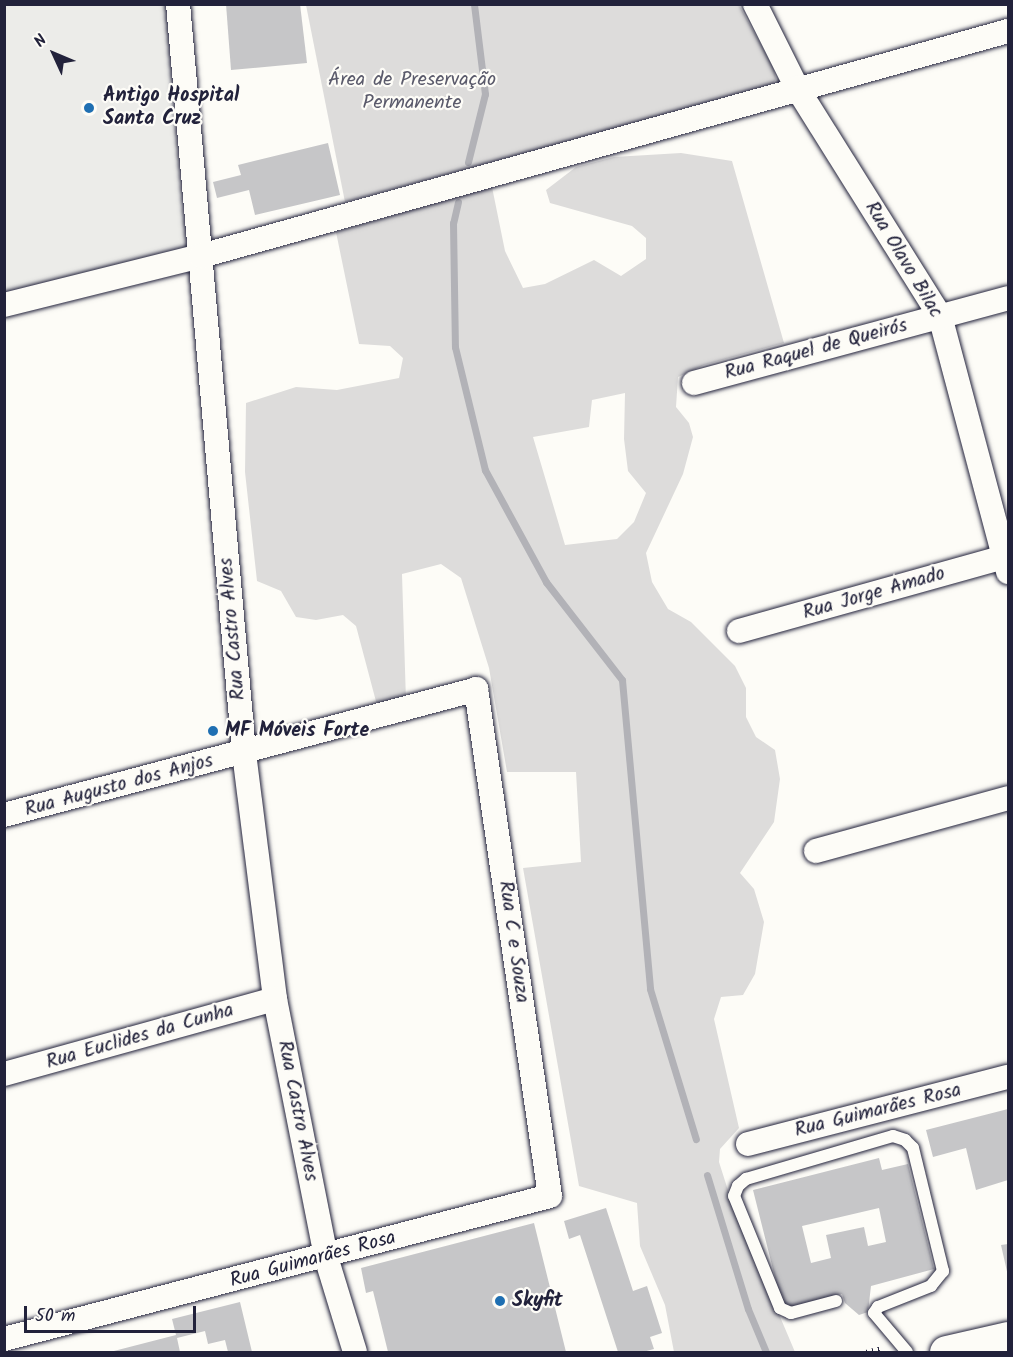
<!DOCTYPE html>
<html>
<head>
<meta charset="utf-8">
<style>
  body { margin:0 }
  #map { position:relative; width:1013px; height:1357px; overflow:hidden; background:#fdfcf7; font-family:Kalam,sans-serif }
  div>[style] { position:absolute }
  .built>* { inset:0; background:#ecece9 }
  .green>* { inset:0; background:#dddcdb }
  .stream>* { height:7px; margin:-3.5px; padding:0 3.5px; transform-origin:3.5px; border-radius:3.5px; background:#b2b2b7 }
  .building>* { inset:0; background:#c6c6c8 }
  .path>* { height:4px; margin-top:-2px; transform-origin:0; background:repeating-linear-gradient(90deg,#22223b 0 1.5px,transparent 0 6px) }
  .roads { filter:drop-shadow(0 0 2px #22223b) drop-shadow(0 0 2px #22223b) }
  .service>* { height:12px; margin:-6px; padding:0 6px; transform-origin:6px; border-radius:6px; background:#fdfcf7 }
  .minor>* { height:24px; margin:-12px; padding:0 12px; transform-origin:12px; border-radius:12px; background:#fdfcf7 }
  .primary>* { height:33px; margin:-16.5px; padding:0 16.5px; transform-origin:16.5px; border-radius:16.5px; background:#fdfcf7 }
  .dots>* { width:16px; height:16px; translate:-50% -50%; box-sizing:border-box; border:3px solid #fdfcf7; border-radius:50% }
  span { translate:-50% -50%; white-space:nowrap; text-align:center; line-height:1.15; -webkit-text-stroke:4.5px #fdfcf7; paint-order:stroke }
  .park-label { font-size:20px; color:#5a5a6b }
  .poi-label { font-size:20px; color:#22223b; font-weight:700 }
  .left { translate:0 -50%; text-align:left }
  .street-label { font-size:20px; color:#22223b }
  .frame { position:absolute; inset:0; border:6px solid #22223b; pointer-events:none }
  .north { position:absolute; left:24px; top:24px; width:60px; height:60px; -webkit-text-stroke:4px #fdfcf7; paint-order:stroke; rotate:314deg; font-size:16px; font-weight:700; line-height:24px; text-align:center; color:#22223b }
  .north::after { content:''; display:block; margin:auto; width:21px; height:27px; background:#22223b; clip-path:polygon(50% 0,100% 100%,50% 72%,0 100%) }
  .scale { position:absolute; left:24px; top:1306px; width:172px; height:27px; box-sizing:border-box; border:3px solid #22223b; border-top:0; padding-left:8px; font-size:18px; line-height:21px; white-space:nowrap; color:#22223b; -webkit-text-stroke:4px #fdfcf7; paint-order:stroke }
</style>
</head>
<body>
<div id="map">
  <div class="built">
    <div style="clip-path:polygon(5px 5px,166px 5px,182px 212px,191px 240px,187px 247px,5px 296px)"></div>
  </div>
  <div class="green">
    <div style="clip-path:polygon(306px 5px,739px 5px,773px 67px,776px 79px,770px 87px,345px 202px)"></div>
    <div style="clip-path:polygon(evenodd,681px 153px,732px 161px,784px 343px,704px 365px,678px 377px,676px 407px,689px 423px,693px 437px,683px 474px,646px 553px,652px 582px,668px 609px,691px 622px,735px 666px,746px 688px,746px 717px,756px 737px,775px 750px,780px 779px,774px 822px,740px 873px,754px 889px,764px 922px,755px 974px,743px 995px,721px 997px,714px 1019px,739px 1128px,720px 1149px,719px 1162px,733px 1206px,795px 1352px,674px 1352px,665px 1305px,640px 1246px,637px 1203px,579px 1186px,523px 868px,581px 862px,576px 772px,507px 772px,489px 668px,461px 578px,441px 564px,402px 574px,406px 701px,378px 709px,356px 626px,343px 615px,316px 620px,296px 617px,281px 591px,257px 581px,245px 472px,246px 403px,296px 387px,337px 390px,399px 378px,403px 358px,390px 346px,359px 344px,336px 232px,492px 187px,505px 251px,523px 288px,545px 284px,594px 260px,621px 276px,646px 259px,646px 238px,632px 226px,550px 203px,546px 190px,576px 167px,614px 157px,681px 153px,625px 393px,624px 439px,628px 471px,646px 493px,634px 522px,617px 539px,565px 545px,533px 437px,589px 427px,592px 400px,625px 393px)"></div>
  </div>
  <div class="stream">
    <div style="left:468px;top:162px;width:70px;rotate:-76deg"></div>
    <div style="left:485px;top:94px;width:91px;rotate:-97deg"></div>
    <div style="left:458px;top:202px;width:22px;rotate:103deg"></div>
    <div style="left:453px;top:223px;width:124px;rotate:89.1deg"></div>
    <div style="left:455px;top:347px;width:127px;rotate:76.3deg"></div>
    <div style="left:485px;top:470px;width:128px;rotate:61.4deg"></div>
    <div style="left:546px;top:582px;width:124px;rotate:52.2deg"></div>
    <div style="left:622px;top:680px;width:310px;rotate:84.8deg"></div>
    <div style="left:650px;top:989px;width:157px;rotate:73deg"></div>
    <div style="left:707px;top:1175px;width:140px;rotate:73deg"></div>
    <div style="left:748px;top:1309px;width:47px;rotate:67.3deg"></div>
  </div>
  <div class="building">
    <div style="clip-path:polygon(226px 4px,300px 4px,307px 63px,231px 70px)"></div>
    <div style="clip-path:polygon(328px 143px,340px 195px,255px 215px,249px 190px,217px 198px,213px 182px,241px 175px,238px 165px)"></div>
    <div style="clip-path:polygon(1008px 1109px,1008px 1180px,976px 1190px,966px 1148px,933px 1157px,926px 1130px)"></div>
    <div style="clip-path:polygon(evenodd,879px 1158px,882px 1170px,908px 1164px,934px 1269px,871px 1286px,868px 1312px,859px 1315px,845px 1303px,842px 1294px,783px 1309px,753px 1190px,879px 1158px,879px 1208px,886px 1242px,868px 1246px,864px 1227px,826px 1235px,831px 1258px,811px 1263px,802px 1226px,879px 1208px)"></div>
    <div style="clip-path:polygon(606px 1208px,633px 1291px,647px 1286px,662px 1333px,650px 1337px,654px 1349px,643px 1352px,618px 1352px,580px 1235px,569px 1239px,564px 1221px)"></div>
    <div style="clip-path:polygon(534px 1223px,566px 1352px,388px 1352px,373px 1291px,366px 1293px,361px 1268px)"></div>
    <div style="clip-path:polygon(1008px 1244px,1008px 1276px,1001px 1245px)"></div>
    <div style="clip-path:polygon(240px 1302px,252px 1352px,228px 1352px,225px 1340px,208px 1344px,205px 1331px,177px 1338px,180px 1352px,110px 1352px,176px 1335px,172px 1319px)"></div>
  </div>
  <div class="path">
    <div style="left:866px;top:1352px;width:17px;rotate:-13deg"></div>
  </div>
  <div class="roads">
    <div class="service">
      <div style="left:836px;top:1301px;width:47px;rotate:165.1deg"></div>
      <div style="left:791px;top:1313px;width:12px;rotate:-156deg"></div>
      <div style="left:780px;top:1308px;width:121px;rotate:-112.3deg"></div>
      <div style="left:734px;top:1196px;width:11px;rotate:-68deg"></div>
      <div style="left:738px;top:1186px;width:11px;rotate:-41deg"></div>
      <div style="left:746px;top:1179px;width:153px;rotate:-16.3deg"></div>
      <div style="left:893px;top:1136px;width:13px;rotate:18deg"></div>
      <div style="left:905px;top:1140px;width:11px;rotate:45deg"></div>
      <div style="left:913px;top:1148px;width:127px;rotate:76.3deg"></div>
      <div style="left:943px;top:1271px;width:19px;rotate:129deg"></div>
      <div style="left:931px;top:1286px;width:57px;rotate:158.4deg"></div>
      <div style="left:878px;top:1307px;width:7px;rotate:124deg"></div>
      <div style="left:874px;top:1313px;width:51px;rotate:49.8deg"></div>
    </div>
    <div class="minor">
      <div style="left:178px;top:4px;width:752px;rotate:84.96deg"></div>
      <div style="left:244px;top:753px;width:248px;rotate:82.8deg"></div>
      <div style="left:275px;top:999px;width:263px;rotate:78.8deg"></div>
      <div style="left:326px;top:1257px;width:99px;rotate:73deg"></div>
      <div style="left:755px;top:4px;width:94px;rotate:63.4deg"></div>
      <div style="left:797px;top:88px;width:269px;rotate:57.9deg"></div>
      <div style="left:940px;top:316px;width:265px;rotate:75.1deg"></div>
      <div style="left:4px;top:305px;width:203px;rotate:-14deg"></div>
      <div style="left:201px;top:256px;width:838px;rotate:-15.58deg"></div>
      <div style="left:694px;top:383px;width:325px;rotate:-15.1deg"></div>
      <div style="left:739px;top:631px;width:279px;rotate:-15.6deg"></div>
      <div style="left:4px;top:815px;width:489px;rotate:-14.9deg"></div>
      <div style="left:476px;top:689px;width:512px;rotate:81.7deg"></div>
      <div style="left:550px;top:1196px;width:564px;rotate:165.32deg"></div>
      <div style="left:816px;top:851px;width:199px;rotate:-15.4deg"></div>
      <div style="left:4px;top:1074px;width:281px;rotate:-15.5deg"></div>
      <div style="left:748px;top:1144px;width:268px;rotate:-14.5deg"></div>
    </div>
    <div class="primary">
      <div style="left:946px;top:1352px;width:64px;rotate:-12.7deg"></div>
    </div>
  </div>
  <div class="dots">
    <div style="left:89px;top:108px;background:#1f6fb2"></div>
    <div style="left:213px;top:731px;background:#1f6fb2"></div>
    <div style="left:500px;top:1301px;background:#1f6fb2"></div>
  </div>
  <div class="park-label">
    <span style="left:412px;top:92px">Área de Preservação<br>Permanente</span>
  </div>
  <div class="poi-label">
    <span class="left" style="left:103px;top:108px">Antigo Hospital<br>Santa Cruz</span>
    <span class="left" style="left:225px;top:731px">MF Móveis Forte</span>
    <span class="left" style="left:512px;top:1301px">Skyfit</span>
  </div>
  <div class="street-label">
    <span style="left:903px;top:260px;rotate:59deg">Rua Olavo Bilac</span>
    <span style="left:816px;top:350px;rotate:-15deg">Rua Raquel de Queirós</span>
    <span style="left:874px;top:594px;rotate:-16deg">Rua Jorge Amado</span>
    <span style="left:233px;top:629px;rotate:-95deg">Rua Castro Alves</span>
    <span style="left:119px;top:786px;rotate:-15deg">Rua Augusto dos Anjos</span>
    <span style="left:513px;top:942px;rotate:82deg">Rua C e Souza</span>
    <span style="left:140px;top:1037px;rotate:-16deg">Rua Euclides da Cunha</span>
    <span style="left:297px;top:1111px;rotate:79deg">Rua Castro Alves</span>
    <span style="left:878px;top:1111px;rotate:-14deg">Rua Guimarães Rosa</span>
    <span style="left:313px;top:1260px;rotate:-15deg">Rua Guimarães Rosa</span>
  </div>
  <div class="frame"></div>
  <div class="north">N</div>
  <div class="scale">50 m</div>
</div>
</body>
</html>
